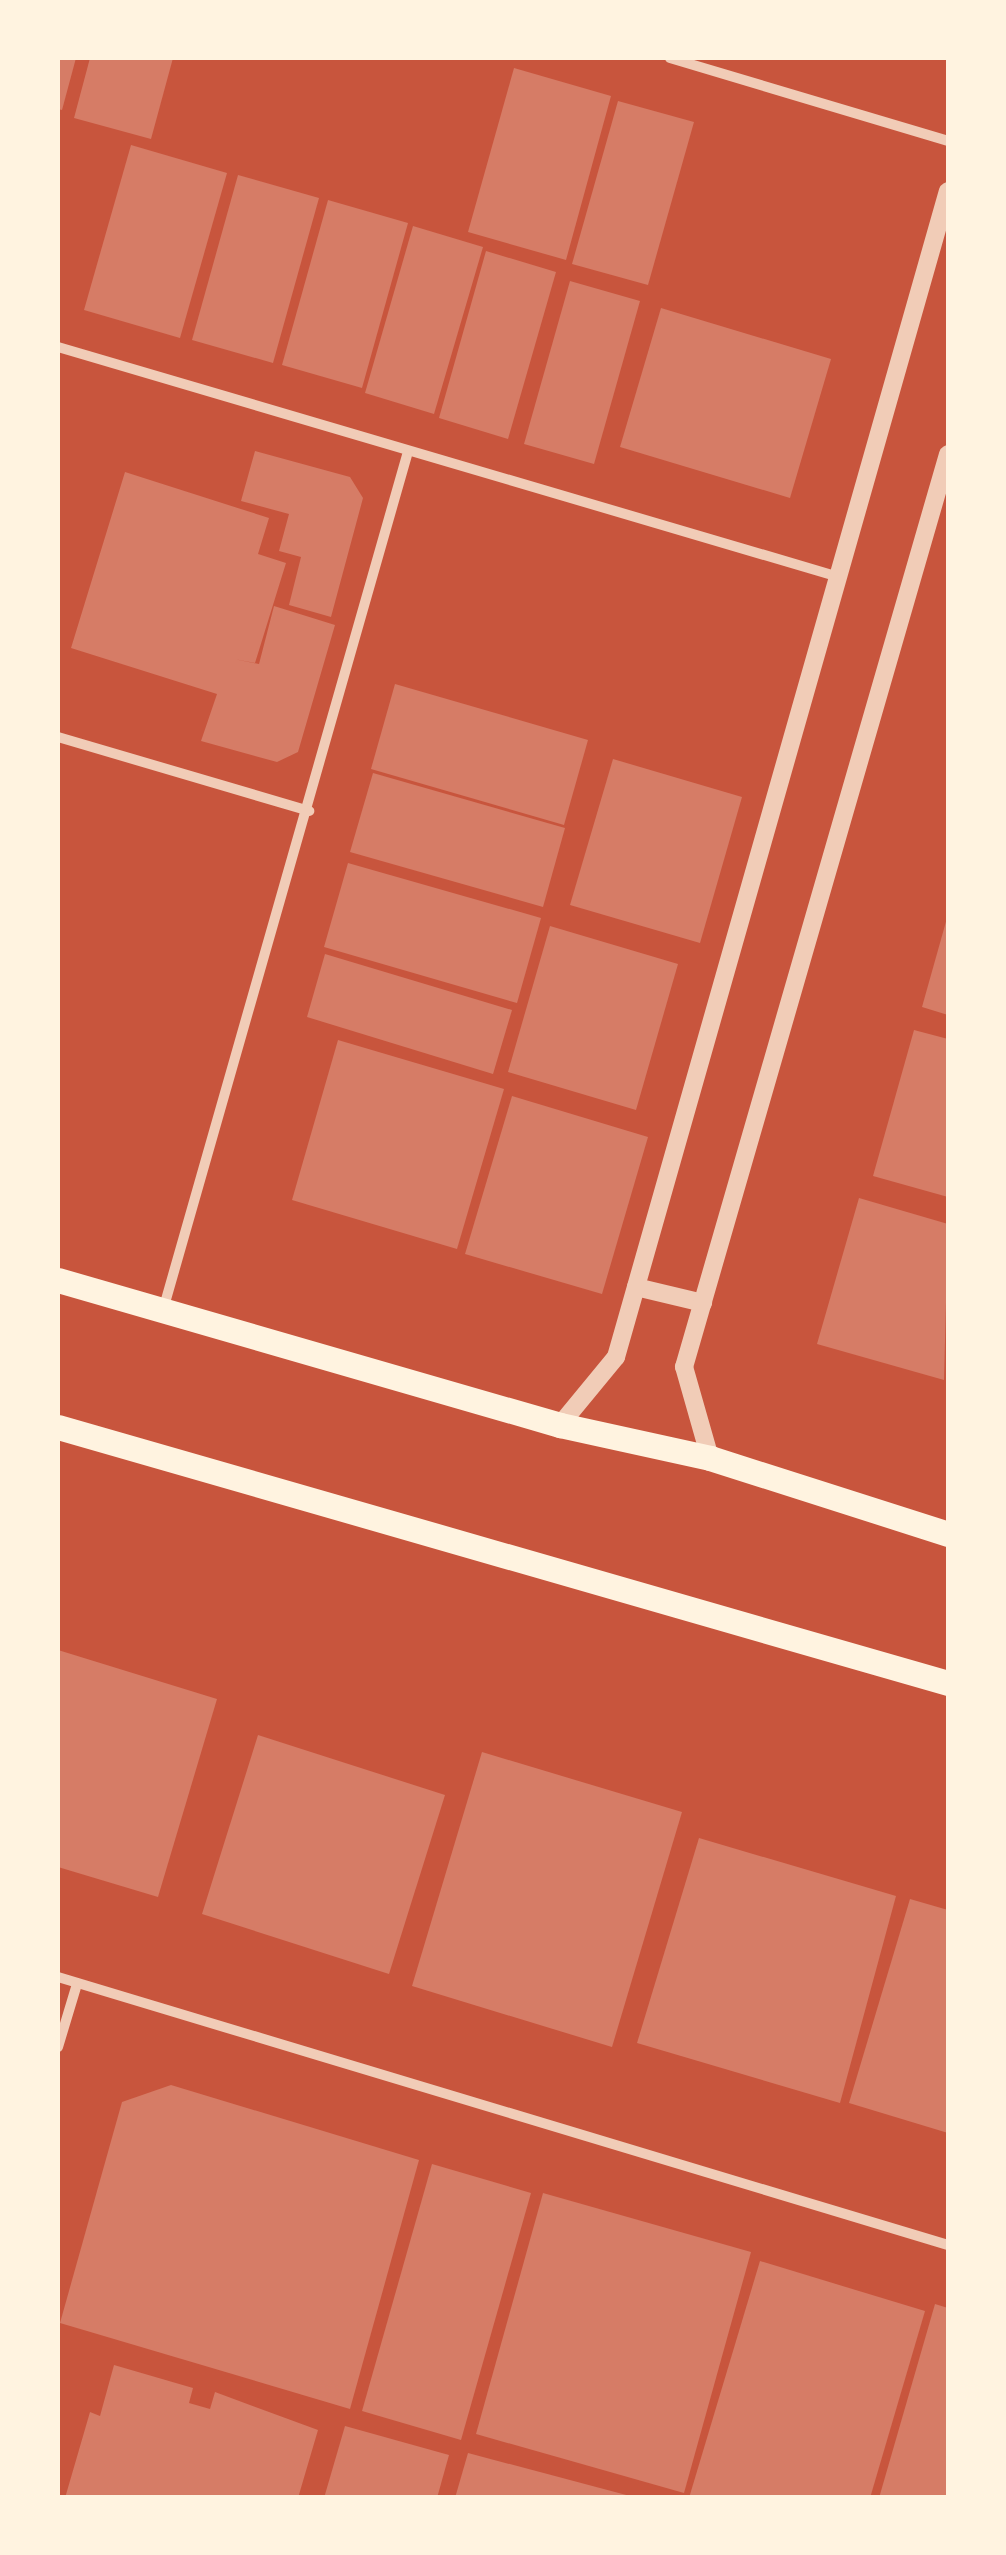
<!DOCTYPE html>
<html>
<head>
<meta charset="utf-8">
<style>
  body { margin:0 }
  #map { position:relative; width:1006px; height:2555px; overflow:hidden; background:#c8553d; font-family:"Noto Sans",sans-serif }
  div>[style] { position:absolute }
  .building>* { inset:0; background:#d67c66 }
  .minor>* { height:10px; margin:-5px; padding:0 5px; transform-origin:5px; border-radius:5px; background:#f1ccb7 }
  .tertiary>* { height:18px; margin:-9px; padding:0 9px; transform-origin:9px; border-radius:9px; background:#f1ccb7 }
  .primary>* { height:25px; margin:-12.5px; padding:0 12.5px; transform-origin:12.5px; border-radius:12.5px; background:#fff3e0 }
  span { translate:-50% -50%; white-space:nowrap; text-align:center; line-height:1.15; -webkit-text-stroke:8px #fff3e0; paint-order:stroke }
  .frame { position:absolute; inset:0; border:60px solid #fff3e0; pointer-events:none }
</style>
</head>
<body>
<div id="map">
  <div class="building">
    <div style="clip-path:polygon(58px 58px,76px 58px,62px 110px,58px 109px)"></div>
    <div style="clip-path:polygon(90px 58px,173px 58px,151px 139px,74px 118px)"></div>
    <div style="clip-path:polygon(514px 68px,611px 96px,566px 260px,468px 232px)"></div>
    <div style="clip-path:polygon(618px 101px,694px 122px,648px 285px,572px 264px)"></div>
    <div style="clip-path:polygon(131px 145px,227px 173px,180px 338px,84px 310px)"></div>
    <div style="clip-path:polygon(238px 175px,319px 198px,273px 363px,192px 340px)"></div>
    <div style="clip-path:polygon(328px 200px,408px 223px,362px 388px,282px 365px)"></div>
    <div style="clip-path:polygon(413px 226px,483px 247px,434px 414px,365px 393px)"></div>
    <div style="clip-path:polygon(486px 251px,556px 272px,508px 439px,439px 418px)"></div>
    <div style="clip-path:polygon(570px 281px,640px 301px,594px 464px,524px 444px)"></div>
    <div style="clip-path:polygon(661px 308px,831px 359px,790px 498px,620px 447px)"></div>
    <div style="clip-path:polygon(255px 451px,350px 477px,363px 498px,331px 617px,289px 605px,301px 557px,279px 551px,289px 514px,241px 501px)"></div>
    <div style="clip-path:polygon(125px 472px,269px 518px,258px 554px,286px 563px,255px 663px,234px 659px,259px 664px,274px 606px,335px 625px,298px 752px,277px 762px,201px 741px,217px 694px,71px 648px)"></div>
    <div style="clip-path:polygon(395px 684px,588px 740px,564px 825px,371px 769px)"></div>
    <div style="clip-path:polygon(613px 759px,742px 797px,700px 943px,570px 905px)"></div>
    <div style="clip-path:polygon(373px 773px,565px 828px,543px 907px,350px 852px)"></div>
    <div style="clip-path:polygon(348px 863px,541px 918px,517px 1003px,324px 947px)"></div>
    <div style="clip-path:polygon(947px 918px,948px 918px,948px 1015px,922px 1007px)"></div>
    <div style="clip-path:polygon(550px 926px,678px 964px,636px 1110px,508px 1072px)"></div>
    <div style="clip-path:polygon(325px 954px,512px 1010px,493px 1074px,307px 1017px)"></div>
    <div style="clip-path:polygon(914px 1030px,948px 1039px,948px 1197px,873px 1176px)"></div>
    <div style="clip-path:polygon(338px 1040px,504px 1089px,457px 1249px,292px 1200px)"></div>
    <div style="clip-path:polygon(512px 1096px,648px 1137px,602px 1294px,465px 1254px)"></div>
    <div style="clip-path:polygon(859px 1198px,948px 1224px,944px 1380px,817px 1344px)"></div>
    <div style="clip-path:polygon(58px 1650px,217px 1699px,158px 1897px,58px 1867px)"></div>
    <div style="clip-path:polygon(258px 1735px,445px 1795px,389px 1974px,202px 1914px)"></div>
    <div style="clip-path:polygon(482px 1752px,682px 1812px,612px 2047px,412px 1986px)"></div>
    <div style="clip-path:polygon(699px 1838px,896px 1896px,840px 2103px,637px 2043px)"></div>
    <div style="clip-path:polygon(910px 1899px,948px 1910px,948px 2133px,849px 2103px)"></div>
    <div style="clip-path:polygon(171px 2085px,419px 2160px,350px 2409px,60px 2323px,122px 2102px)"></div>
    <div style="clip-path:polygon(432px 2164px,531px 2193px,461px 2440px,362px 2411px)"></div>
    <div style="clip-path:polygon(543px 2193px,751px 2252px,684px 2493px,476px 2434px)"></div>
    <div style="clip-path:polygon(760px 2261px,925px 2311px,870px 2498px,689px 2498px)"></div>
    <div style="clip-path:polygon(935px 2304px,948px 2308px,948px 2498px,879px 2498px)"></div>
    <div style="clip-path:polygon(114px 2365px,193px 2388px,189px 2403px,210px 2409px,215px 2392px,318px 2430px,298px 2498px,65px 2498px,90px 2412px,100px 2416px)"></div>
    <div style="clip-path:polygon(345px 2426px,449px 2455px,437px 2498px,324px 2498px)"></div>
    <div style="clip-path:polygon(468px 2453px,630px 2496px,630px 2498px,455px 2498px)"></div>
  </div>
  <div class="minor">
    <div style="left:670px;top:58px;width:290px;rotate:16.6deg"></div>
    <div style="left:58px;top:347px;width:814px;rotate:16.41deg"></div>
    <div style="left:58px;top:737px;width:262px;rotate:16.4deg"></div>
    <div style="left:163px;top:1310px;width:889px;rotate:-74.07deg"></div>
    <div style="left:58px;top:1977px;width:929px;rotate:16.76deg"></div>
    <div style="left:58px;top:2047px;width:66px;rotate:-73.2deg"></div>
  </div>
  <div class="tertiary">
    <div style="left:636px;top:1287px;width:69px;rotate:13.4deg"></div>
    <div style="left:560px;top:1425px;width:88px;rotate:-50.5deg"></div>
    <div style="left:616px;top:1357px;width:1212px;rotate:-74.11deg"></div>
    <div style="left:710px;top:1458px;width:95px;rotate:-105.9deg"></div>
    <div style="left:684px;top:1367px;width:950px;rotate:-73.87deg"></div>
  </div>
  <div class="primary">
    <div style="left:58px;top:1280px;width:523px;rotate:16.11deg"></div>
    <div style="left:560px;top:1425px;width:154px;rotate:12.4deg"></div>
    <div style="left:710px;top:1458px;width:250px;rotate:17.7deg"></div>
    <div style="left:58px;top:1427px;width:926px;rotate:16.05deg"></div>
  </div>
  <div class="frame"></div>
</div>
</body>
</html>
